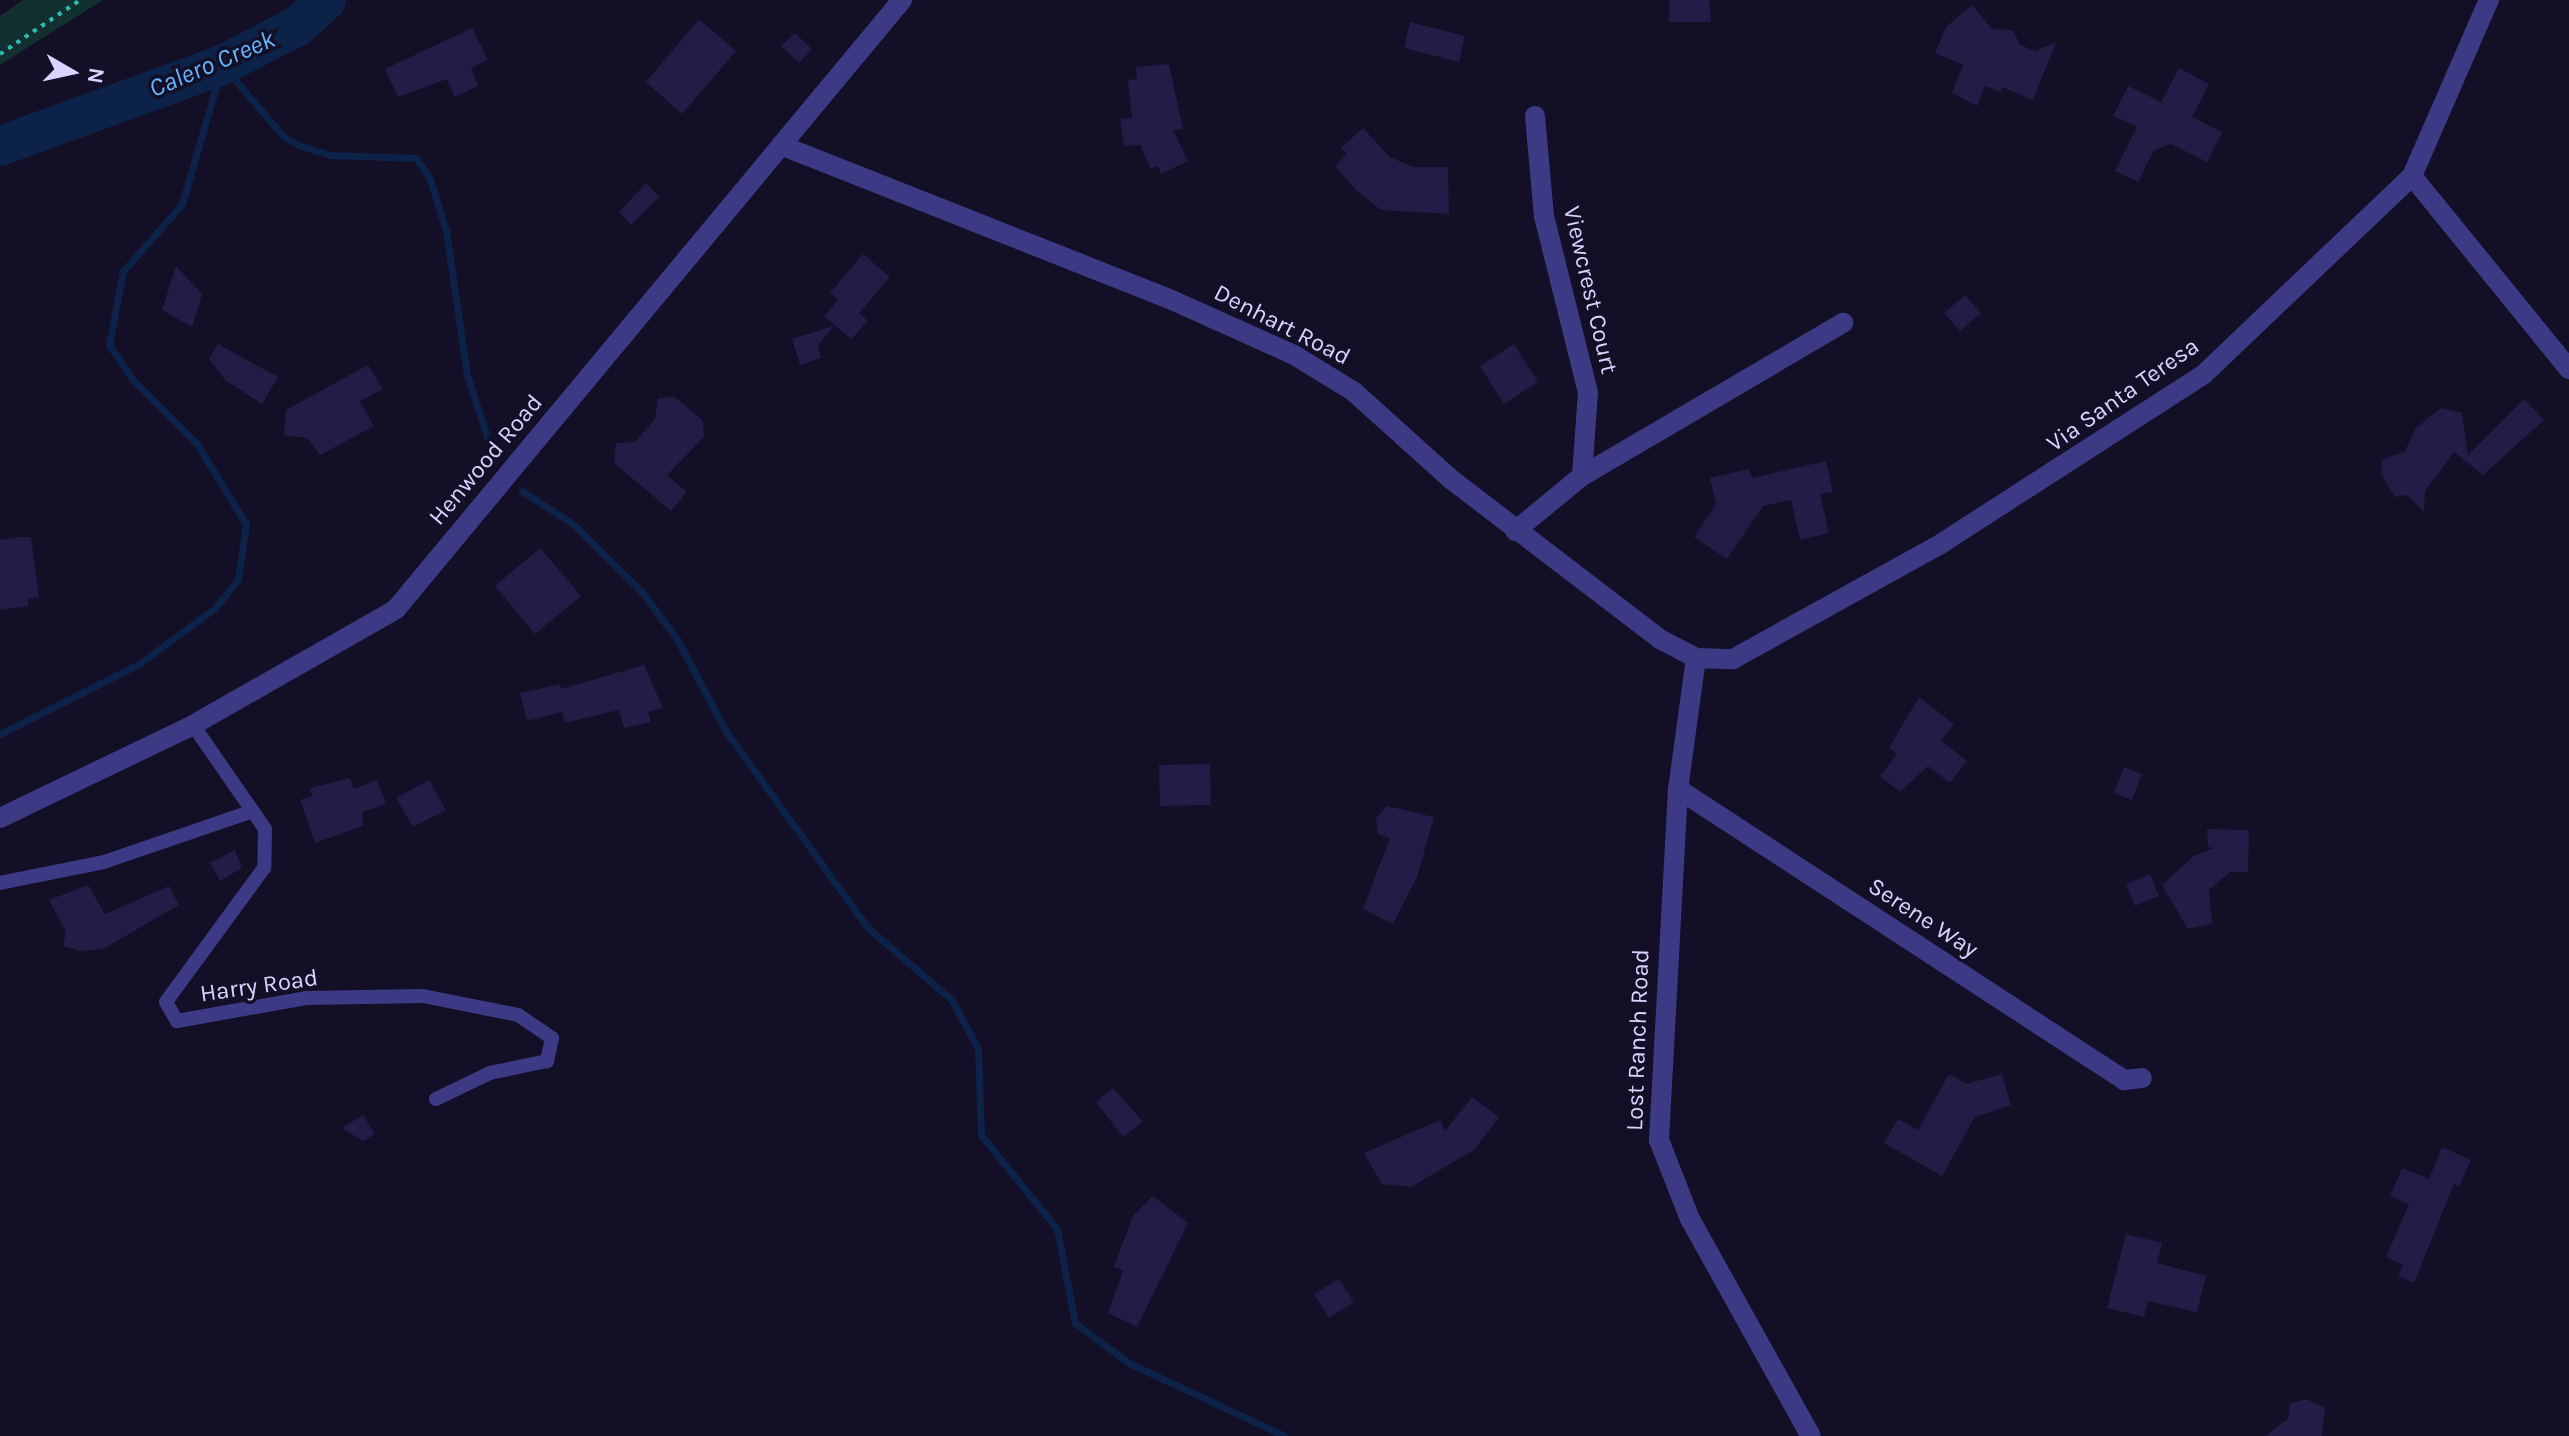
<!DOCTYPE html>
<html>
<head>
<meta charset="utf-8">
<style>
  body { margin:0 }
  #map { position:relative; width:2569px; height:1436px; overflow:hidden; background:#130f26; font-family:Karla,sans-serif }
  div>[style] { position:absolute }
  .green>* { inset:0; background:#12302f }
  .stream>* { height:7px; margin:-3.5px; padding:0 3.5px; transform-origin:3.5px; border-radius:3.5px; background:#0c2248 }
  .river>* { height:40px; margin:-20px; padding:0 20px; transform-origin:20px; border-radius:20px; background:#0c2248 }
  .building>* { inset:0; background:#241b47 }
  .path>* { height:4px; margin-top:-2px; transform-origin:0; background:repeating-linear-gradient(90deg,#2fb8b0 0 4px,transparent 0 10px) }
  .lane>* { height:14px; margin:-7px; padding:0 7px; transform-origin:7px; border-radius:7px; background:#3d3a85 }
  .street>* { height:20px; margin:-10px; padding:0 10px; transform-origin:10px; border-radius:10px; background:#3d3a85 }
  span { translate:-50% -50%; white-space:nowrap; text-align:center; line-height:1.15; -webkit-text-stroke:7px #130f26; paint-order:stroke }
  .street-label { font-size:24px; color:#d9d4ff }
  .water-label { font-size:26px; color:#62b6ff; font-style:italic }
  .north { position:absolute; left:32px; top:32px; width:80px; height:80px; -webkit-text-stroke:6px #130f26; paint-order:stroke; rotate:99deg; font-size:22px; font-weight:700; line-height:32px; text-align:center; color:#d9d4ff }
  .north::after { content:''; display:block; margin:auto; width:28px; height:36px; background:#d9d4ff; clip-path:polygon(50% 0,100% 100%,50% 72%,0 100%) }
</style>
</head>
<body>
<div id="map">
  <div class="green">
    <div style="clip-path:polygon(23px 0,103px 0,0 65px,0 16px)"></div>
  </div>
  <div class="stream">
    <div style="left:222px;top:65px;width:95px;rotate:49.3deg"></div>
    <div style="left:284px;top:137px;width:19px;rotate:28deg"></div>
    <div style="left:301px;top:146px;width:30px;rotate:17deg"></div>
    <div style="left:330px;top:155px;width:86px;rotate:2deg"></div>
    <div style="left:416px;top:158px;width:25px;rotate:56deg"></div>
    <div style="left:430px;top:179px;width:54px;rotate:72.9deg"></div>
    <div style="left:446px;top:231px;width:146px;rotate:81.7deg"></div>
    <div style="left:467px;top:375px;width:84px;rotate:72deg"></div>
    <div style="left:522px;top:491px;width:61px;rotate:32.9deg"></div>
    <div style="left:573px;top:524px;width:95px;rotate:44.6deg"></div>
    <div style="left:641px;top:591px;width:60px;rotate:53.1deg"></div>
    <div style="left:677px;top:639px;width:103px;rotate:62.2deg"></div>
    <div style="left:725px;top:730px;width:244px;rotate:54.2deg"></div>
    <div style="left:868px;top:928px;width:111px;rotate:40.6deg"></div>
    <div style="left:952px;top:1000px;width:55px;rotate:62deg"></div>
    <div style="left:978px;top:1049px;width:86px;rotate:88deg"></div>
    <div style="left:981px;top:1135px;width:121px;rotate:51deg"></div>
    <div style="left:1057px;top:1229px;width:96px;rotate:79.2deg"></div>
    <div style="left:1075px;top:1323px;width:67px;rotate:36.5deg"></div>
    <div style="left:1129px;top:1363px;width:172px;rotate:25.1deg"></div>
    <div style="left:0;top:734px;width:156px;rotate:-26.7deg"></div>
    <div style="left:139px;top:664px;width:94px;rotate:-36.4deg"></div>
    <div style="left:215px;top:608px;width:36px;rotate:-51deg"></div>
    <div style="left:238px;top:580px;width:57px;rotate:-81.9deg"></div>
    <div style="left:246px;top:524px;width:94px;rotate:-121.5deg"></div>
    <div style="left:197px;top:444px;width:91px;rotate:-135deg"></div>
    <div style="left:133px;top:380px;width:42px;rotate:-124.4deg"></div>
    <div style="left:109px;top:345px;width:75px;rotate:-79.3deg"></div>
    <div style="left:123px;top:271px;width:89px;rotate:-48.6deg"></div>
    <div style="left:182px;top:204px;width:145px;rotate:-73.9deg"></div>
  </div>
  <div class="river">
    <div style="left:0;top:146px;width:236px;rotate:-20deg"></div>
    <div style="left:222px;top:65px;width:85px;rotate:-27.2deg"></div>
    <div style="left:298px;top:26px;width:38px;rotate:-43deg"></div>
  </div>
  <div class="building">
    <div style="clip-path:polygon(1669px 0,1709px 0,1711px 22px,1669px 22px)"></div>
    <div style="clip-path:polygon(1972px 5px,1992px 29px,2013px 30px,2020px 45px,2035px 51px,2056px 42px,2033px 100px,2002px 87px,2001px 92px,1985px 86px,1977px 106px,1952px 93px,1963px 65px,1935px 53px,1946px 27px)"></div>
    <div style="clip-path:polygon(699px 19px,736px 51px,682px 114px,646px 82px)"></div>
    <div style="clip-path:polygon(1410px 22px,1465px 36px,1459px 62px,1404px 48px)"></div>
    <div style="clip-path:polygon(472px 28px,488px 60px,471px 68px,478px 86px,455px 97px,447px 79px,398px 97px,385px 69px)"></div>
    <div style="clip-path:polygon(795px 33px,812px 49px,799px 63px,781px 46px)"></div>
    <div style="clip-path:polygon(1169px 64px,1183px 129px,1173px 130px,1188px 161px,1161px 174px,1158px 166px,1151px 169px,1140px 145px,1124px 146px,1120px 119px,1132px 118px,1128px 80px,1137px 79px,1136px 67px)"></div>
    <div style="clip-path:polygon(2179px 68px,2209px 84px,2192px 117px,2222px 132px,2207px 162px,2171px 144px,2154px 150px,2138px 182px,2115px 171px,2137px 127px,2113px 116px,2128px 86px,2161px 102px)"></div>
    <div style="clip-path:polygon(1363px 128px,1390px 157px,1413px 167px,1448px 167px,1449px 214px,1381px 210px,1356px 190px,1335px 166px,1347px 154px,1341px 148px)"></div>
    <div style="clip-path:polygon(646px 183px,659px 197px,631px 225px,619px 212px)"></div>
    <div style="clip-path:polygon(863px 254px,890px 277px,859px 313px,868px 321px,851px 339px,824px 316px,838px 300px,830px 293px)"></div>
    <div style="clip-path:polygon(176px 266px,202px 294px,192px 327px,162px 310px)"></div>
    <div style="clip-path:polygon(1965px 295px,1981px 313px,1960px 331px,1944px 313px)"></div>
    <div style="clip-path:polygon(834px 326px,818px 345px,821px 358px,800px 365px,792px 339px)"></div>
    <div style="clip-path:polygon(218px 344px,278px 377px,262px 404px,225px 380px,209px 359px)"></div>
    <div style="clip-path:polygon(1514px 344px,1538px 382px,1504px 404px,1480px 366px)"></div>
    <div style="clip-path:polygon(368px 365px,383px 389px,360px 401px,374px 426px,320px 455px,307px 438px,284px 435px,286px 410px)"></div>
    <div style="clip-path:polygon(675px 397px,703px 421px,704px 437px,667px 475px,687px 492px,671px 511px,614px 463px,616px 443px,635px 442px,655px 419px,658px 398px)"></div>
    <div style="clip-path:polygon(2524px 399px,2544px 420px,2483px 475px,2454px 452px,2425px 491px,2424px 512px,2407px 495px,2395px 497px,2381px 474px,2382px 460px,2405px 451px,2416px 428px,2441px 408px,2462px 413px,2468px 455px)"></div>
    <div style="clip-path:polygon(1826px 461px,1833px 492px,1820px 494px,1829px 533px,1800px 540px,1791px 500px,1763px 506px,1727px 559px,1694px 537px,1716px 504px,1710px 478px,1749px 469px,1752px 478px)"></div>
    <div style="clip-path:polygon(20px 537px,31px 537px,39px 597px,28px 599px,28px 606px,0 610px,0 540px)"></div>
    <div style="clip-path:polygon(540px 548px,581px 596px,535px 634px,495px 586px)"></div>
    <div style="clip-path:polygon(644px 665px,663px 708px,648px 712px,651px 722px,624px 728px,619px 710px,565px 723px,562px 712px,527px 721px,520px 693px,560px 684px,561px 689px)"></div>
    <div style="clip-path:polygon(1919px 697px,1954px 724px,1941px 741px,1967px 761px,1950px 783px,1928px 766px,1900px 792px,1880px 776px,1897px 754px,1889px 748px)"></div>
    <div style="clip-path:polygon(1210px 764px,1211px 805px,1160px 806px,1159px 765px)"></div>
    <div style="clip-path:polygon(2124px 767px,2142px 774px,2132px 800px,2114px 793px)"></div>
    <div style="clip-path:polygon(350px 778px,354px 789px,377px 780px,386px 804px,363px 812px,363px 826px,315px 843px,300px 800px,312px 796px,310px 788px)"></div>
    <div style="clip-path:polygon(429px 780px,446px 810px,413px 827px,396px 798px)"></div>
    <div style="clip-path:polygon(1387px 806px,1434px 817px,1417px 877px,1393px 924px,1363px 909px,1390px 838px,1378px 834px,1376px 818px)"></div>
    <div style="clip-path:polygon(2207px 829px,2249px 830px,2248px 872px,2230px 872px,2209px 890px,2212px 924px,2188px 929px,2162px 885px,2194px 856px,2214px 848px,2208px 847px)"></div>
    <div style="clip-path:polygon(235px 850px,242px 868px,220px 881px,210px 863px)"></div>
    <div style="clip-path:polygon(2150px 874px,2159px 896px,2135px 906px,2126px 884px)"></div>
    <div style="clip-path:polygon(88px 885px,105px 914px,169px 886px,179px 905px,103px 949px,81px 951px,63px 946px,66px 932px,49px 900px)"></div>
    <div style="clip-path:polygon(1949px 1074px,1966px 1084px,2002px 1074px,2011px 1105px,1975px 1117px,1942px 1176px,1884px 1143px,1898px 1119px,1918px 1130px)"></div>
    <div style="clip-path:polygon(1113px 1088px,1143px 1122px,1123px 1137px,1096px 1102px)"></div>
    <div style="clip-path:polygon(1472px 1097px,1499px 1117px,1474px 1150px,1411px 1187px,1382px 1184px,1364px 1153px,1440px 1120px,1445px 1131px)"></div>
    <div style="clip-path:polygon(363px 1115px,375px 1134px,363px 1141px,342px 1128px)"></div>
    <div style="clip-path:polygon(2442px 1147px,2471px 1160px,2459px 1187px,2454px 1184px,2414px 1283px,2398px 1276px,2403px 1265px,2386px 1257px,2409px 1204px,2390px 1196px,2402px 1168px,2429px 1179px)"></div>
    <div style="clip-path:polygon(1153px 1196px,1188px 1223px,1137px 1327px,1108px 1313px,1123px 1271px,1114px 1267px,1133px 1216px)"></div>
    <div style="clip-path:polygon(2126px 1234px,2162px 1243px,2157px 1263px,2206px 1276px,2197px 1312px,2148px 1301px,2144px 1317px,2107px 1308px)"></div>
    <div style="clip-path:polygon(1339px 1279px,1354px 1302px,1329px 1318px,1314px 1294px)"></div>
    <div style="clip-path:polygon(2306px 1399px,2325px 1408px,2322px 1436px,2265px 1436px,2288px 1419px,2290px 1403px)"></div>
  </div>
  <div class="path">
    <div style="left:0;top:54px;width:97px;rotate:-34deg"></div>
  </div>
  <div class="lane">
    <div style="left:193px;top:725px;width:126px;rotate:55.3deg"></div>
    <div style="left:265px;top:829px;width:39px;rotate:91deg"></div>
    <div style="left:264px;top:868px;width:166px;rotate:126.2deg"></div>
    <div style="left:166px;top:1002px;width:22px;rotate:60deg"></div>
    <div style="left:177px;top:1021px;width:131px;rotate:-10.1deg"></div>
    <div style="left:306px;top:998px;width:117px;rotate:-1deg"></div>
    <div style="left:423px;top:996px;width:97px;rotate:11.3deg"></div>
    <div style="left:518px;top:1015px;width:41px;rotate:34.1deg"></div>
    <div style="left:552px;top:1038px;width:24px;rotate:102deg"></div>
    <div style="left:547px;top:1061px;width:58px;rotate:168.1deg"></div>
    <div style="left:490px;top:1073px;width:60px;rotate:154.3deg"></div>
    <div style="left:0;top:883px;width:106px;rotate:-11.4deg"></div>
    <div style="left:104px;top:862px;width:157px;rotate:-18.9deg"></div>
  </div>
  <div class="street">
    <div style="left:1535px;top:116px;width:100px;rotate:84.9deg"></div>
    <div style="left:1544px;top:216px;width:181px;rotate:76deg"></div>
    <div style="left:1588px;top:392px;width:84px;rotate:94.1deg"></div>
    <div style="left:783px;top:146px;width:421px;rotate:21.6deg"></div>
    <div style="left:1174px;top:301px;width:132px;rotate:24.2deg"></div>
    <div style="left:1294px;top:355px;width:69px;rotate:31.4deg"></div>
    <div style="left:1353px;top:391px;width:133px;rotate:42deg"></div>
    <div style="left:1452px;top:480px;width:262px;rotate:37.4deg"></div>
    <div style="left:1660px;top:639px;width:41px;rotate:27.8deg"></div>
    <div style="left:1696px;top:658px;width:37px;rotate:2deg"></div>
    <div style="left:1733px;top:659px;width:239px;rotate:-29deg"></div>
    <div style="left:1942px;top:543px;width:310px;rotate:-32.8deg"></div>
    <div style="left:2203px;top:375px;width:289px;rotate:-43.6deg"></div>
    <div style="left:2412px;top:176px;width:192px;rotate:-66.4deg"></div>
    <div style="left:2412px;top:176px;width:249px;rotate:50.9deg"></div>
    <div style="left:1515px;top:531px;width:87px;rotate:-39.4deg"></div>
    <div style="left:1582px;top:476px;width:303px;rotate:-30.4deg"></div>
    <div style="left:1696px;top:658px;width:132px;rotate:97.8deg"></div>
    <div style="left:1678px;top:789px;width:352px;rotate:93.1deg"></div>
    <div style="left:1659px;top:1140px;width:85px;rotate:68.6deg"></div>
    <div style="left:1690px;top:1219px;width:248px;rotate:60.9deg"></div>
    <div style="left:1678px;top:789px;width:533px;rotate:33.12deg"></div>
    <div style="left:2124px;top:1080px;width:18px;rotate:-6deg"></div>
    <div style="left:0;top:818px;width:214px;rotate:-25.7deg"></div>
    <div style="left:193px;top:725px;width:234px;rotate:-29.7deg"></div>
    <div style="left:396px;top:609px;width:792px;rotate:-50.28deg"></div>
  </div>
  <div class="street-label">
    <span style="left:1590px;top:290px;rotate:77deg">Viewcrest Court</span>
    <span style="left:1282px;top:325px;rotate:27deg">Denhart Road</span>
    <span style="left:2123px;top:395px;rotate:-35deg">Via Santa Teresa</span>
    <span style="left:486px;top:460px;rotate:-50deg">Henwood Road</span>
    <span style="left:1923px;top:918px;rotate:33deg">Serene Way</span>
    <span style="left:259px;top:986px;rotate:-8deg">Harry Road</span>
    <span style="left:1638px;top:1040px;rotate:-88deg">Lost Ranch Road</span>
  </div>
  <div class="water-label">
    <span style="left:212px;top:64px;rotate:-23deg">Calero Creek</span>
  </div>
  <div class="north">N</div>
</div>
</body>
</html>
